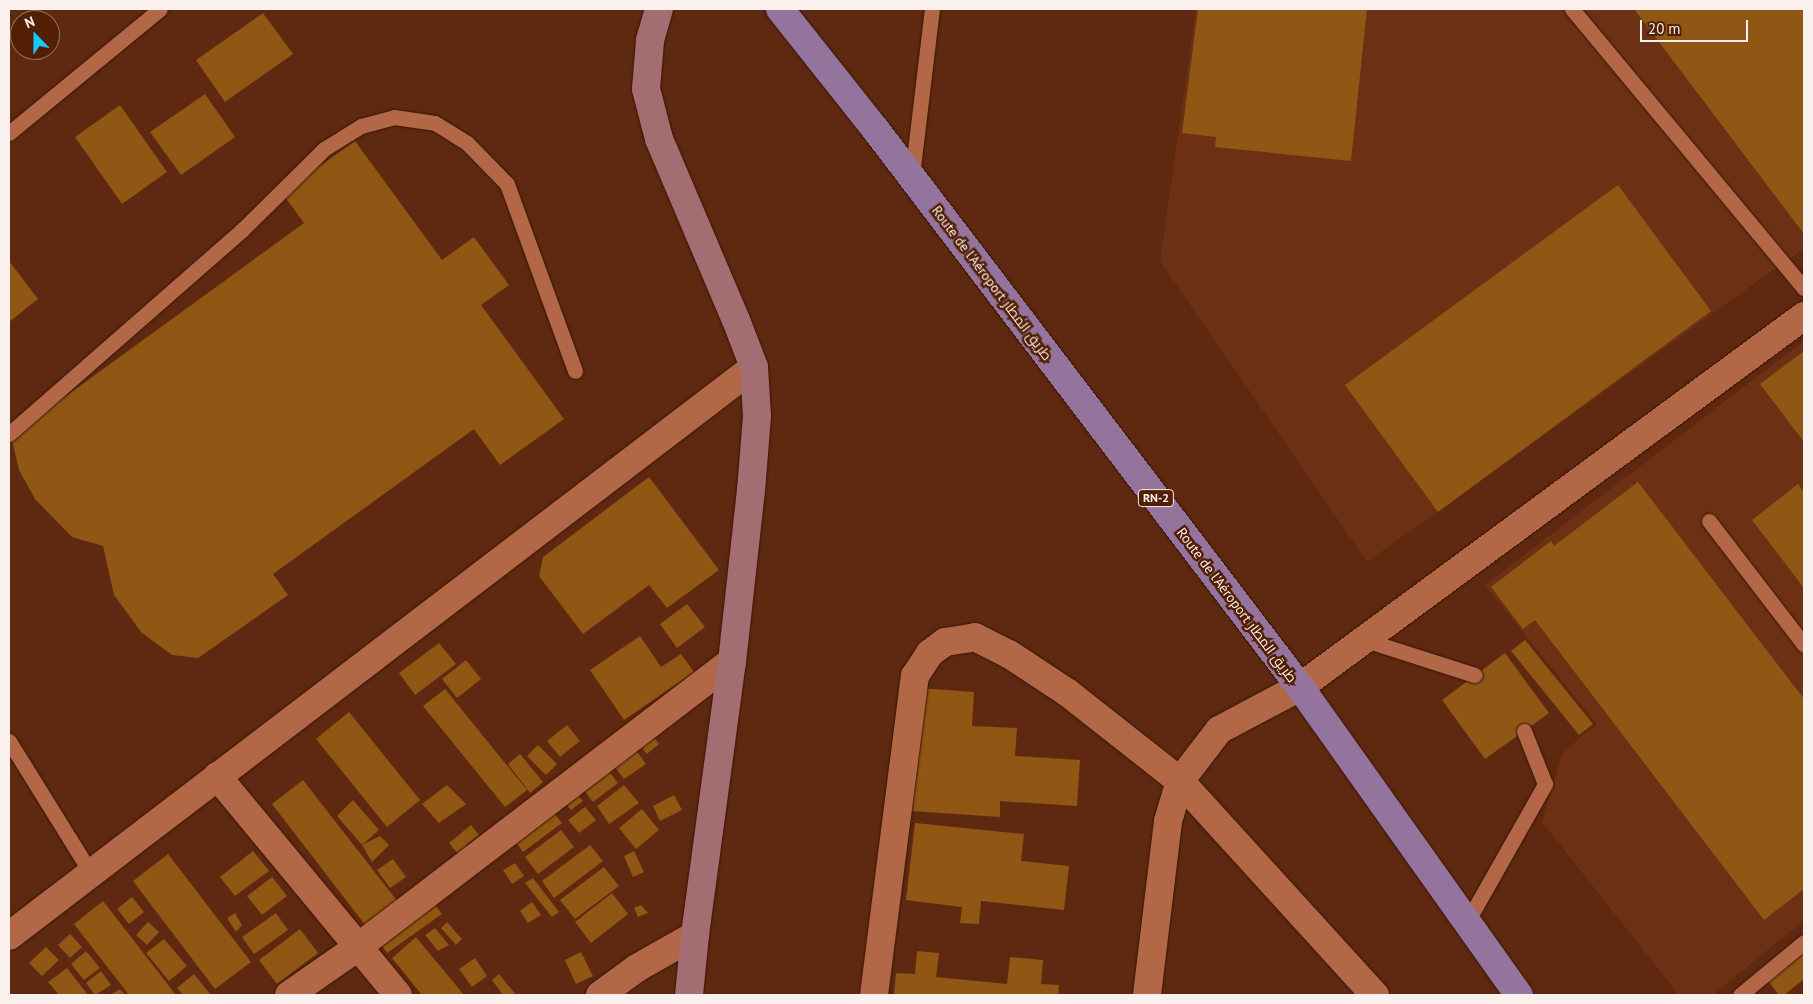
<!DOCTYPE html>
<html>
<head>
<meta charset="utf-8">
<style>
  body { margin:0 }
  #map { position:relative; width:1813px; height:1004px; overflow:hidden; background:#5e2910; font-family:"PT Sans",Cairo,sans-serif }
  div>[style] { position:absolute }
  .built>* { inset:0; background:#6c3115 }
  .building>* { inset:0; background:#8f5614 }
  .roads { filter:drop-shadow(0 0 1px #3a1505) drop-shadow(0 0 1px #3a1505) }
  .lane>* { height:15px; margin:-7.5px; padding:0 7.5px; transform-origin:7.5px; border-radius:7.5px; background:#b26747 }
  .street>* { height:28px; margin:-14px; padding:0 14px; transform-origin:14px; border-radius:14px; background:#b26747 }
  .secondary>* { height:28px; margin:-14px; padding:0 14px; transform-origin:14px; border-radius:14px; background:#a36d72 }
  .primary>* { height:28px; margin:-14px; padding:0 14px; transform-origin:14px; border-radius:14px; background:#94749d }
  span { translate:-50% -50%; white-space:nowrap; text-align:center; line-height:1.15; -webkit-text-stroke:5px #521e04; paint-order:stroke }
  .shield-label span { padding:1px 4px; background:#521e04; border:1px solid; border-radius:4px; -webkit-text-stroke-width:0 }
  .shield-label { font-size:12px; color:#faf1ee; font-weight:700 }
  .street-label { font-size:14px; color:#faf1ee }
  .frame { position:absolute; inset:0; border:10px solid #faf1ee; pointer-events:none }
  .north { position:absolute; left:10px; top:10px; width:50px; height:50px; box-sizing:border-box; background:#521e04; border:1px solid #957262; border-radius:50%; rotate:338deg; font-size:14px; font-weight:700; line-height:20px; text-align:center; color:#faf1ee }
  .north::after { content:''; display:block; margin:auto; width:18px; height:22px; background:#14cafb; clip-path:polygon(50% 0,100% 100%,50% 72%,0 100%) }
  .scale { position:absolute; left:1640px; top:20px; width:108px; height:22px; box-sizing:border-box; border:2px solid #faf1ee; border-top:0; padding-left:6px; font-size:15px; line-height:18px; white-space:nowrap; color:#faf1ee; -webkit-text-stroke:4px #521e04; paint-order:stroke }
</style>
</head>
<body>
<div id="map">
  <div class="built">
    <div style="clip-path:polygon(1196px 9px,1804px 9px,1804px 248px,1367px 562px,1160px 261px)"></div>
    <div style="clip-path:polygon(1804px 341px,1804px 920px,1713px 995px,1679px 995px,1542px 822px,1563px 752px,1597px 724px,1485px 585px)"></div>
  </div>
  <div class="building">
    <div style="clip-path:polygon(1198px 9px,1367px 9px,1351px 161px,1215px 147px,1216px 137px,1182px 133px)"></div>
    <div style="clip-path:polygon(1634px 9px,1804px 9px,1804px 234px)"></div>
    <div style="clip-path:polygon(263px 13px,293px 54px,225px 102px,196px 60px)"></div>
    <div style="clip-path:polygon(205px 94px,235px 137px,181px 175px,150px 132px)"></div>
    <div style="clip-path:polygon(120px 105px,167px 172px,122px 204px,75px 137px)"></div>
    <div style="clip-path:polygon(355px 141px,442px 260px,474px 237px,509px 285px,481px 305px,564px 419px,500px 465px,474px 429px,273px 574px,288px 595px,198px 658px,172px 655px,141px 632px,114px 595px,103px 546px,72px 537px,35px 499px,19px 470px,11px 436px,304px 223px,282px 193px)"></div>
    <div style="clip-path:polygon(1618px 185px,1711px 311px,1438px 512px,1345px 385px)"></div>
    <div style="clip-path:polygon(9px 261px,38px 299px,9px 322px)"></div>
    <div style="clip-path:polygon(1804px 351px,1804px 442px,1760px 384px)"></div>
    <div style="clip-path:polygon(649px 477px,719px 570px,667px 608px,649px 585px,583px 634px,539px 576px,543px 557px)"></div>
    <div style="clip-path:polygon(1638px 482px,1804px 699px,1804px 889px,1764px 920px,1535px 620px,1523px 629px,1491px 587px,1551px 541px,1554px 546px)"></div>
    <div style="clip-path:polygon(1798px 484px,1804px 492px,1804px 588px,1752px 520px)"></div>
    <div style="clip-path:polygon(687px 604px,705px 627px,677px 648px,660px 624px)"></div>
    <div style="clip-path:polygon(640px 636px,661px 667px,681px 654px,694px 672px,624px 720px,590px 670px)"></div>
    <div style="clip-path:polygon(1525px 640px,1593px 724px,1579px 735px,1511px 651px)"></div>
    <div style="clip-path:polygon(439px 643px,456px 664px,415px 695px,399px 673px)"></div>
    <div style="clip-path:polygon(1505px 653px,1549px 713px,1485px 759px,1442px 700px)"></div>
    <div style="clip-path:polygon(466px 660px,481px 679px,457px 698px,442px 679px)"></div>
    <div style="clip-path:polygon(919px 688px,974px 692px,972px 726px,1017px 728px,1015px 756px,1080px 760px,1077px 806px,1000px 801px,1000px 817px,911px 811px)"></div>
    <div style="clip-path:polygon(445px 689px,527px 790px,505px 807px,423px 706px)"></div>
    <div style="clip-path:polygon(349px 712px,420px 800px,387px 827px,316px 739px)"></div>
    <div style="clip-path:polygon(567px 725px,580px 741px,560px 757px,547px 741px)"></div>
    <div style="clip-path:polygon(650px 732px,659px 744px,647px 754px,637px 742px)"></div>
    <div style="clip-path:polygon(538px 745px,557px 764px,546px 775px,527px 756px)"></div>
    <div style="clip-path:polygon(633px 746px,646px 764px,624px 779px,611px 762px)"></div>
    <div style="clip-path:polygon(520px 754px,543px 782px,530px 793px,508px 764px)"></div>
    <div style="clip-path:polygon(604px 765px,618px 783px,593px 802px,579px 784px)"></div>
    <div style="clip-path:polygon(303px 780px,398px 902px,366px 926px,272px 804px)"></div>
    <div style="clip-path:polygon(447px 785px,466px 804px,439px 823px,422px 804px)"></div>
    <div style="clip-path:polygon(624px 785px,639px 803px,609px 824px,597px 806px)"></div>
    <div style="clip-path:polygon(575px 792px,583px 801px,571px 810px,564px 802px)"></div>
    <div style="clip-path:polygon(674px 795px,682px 810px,660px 821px,653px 806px)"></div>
    <div style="clip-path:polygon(353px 800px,379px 830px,362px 845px,337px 816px)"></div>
    <div style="clip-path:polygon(585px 807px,596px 820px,579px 833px,568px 820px)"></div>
    <div style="clip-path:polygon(551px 809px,562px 823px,523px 852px,513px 838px)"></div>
    <div style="clip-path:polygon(642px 809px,659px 830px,636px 849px,619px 828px)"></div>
    <div style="clip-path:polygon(915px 823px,1024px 834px,1021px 861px,1069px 866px,1064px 910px,981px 901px,979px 924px,960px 923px,962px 907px,906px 900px)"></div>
    <div style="clip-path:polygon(471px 825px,479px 835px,466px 845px,471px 851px,461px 858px,449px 843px)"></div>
    <div style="clip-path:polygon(561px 830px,574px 847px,538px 874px,525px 857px)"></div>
    <div style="clip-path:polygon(380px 836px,389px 845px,372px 862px,362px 845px)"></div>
    <div style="clip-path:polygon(590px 845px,603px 861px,554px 898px,542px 881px)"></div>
    <div style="clip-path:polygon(253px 851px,269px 871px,235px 896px,220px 877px)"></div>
    <div style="clip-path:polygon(634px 851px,644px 872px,633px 877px,624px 856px)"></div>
    <div style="clip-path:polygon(168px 854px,251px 962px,215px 989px,133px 881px)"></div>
    <div style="clip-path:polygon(393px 859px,406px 877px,390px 888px,377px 870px)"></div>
    <div style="clip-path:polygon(515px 863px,524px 876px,512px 884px,503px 870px)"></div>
    <div style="clip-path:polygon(604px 867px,619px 886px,575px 919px,560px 900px)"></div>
    <div style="clip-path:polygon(272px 877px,287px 896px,262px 915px,247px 896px)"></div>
    <div style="clip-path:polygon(533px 878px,559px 912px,552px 917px,525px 883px)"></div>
    <div style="clip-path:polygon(612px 893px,628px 914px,591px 943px,575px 922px)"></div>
    <div style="clip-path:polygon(132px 897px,144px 912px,129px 924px,117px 909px)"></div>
    <div style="clip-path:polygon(103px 901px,176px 995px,129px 995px,74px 924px)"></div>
    <div style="clip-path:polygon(432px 901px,442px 914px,387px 953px,377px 939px)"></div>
    <div style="clip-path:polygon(532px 902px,541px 915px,528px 923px,520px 911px)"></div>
    <div style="clip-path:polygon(641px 905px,648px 913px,638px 917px,634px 908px)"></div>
    <div style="clip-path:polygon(235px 913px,242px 925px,236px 932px,227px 918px)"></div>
    <div style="clip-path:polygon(276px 913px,288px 930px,254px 954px,242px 937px)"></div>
    <div style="clip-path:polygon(148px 922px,159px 932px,147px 945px,136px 935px)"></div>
    <div style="clip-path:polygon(447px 922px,462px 939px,456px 945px,441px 928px)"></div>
    <div style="clip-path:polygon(435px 928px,449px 945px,438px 951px,425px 935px)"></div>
    <div style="clip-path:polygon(300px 929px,318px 953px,277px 984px,259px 960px)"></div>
    <div style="clip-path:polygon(70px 934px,82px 947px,70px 958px,58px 945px)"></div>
    <div style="clip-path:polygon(416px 937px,464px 995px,422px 995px,392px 958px)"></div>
    <div style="clip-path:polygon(164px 939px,187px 966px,169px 981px,146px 953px)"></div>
    <div style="clip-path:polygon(46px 947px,59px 960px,42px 976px,29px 963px)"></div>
    <div style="clip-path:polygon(86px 951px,100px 968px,84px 980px,71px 964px)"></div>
    <div style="clip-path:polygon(917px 951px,939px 953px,936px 977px,1007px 984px,1010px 957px,1043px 960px,1041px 984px,1059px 985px,1058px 995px,894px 995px,896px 973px,915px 974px)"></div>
    <div style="clip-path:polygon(1804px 951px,1804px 979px,1784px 995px,1779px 995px,1768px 981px)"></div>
    <div style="clip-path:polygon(581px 952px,593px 976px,576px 984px,565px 960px)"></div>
    <div style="clip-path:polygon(475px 958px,487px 976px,472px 987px,459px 969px)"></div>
    <div style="clip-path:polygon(67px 968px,88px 995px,59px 995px,48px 982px)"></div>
    <div style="clip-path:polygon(101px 971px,111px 985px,95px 995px,86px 983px)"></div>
    <div style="clip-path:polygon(194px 974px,211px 995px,183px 995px,177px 988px)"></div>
    <div style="clip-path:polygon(499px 974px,516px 995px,503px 995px,492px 980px)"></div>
    <div style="clip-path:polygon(120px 989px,125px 995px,110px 995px)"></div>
  </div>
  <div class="roads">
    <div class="lane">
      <div style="left:1572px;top:9px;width:363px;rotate:50.3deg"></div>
      <div style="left:9px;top:133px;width:195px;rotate:-39.4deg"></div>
      <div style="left:912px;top:176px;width:168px;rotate:-83.2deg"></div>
      <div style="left:9px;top:434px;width:311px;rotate:-41.2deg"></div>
      <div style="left:243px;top:229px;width:114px;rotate:-44.6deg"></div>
      <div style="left:324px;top:149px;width:44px;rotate:-31.9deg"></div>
      <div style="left:361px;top:126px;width:34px;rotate:-15deg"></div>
      <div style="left:394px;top:117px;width:41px;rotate:8.3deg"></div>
      <div style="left:435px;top:123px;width:38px;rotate:32deg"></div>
      <div style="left:467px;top:143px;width:57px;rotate:45.7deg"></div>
      <div style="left:507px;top:184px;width:199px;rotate:70deg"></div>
      <div style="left:1709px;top:521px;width:156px;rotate:52.5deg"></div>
      <div style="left:1365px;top:640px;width:115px;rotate:17.7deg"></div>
      <div style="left:9px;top:741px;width:155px;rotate:58.2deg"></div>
      <div style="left:1467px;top:922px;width:159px;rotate:-60.5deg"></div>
      <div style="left:1545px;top:784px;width:57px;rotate:-111.6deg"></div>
      <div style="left:1740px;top:995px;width:83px;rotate:-39.6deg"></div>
    </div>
    <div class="street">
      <div style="left:217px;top:776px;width:284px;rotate:50.4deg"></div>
      <div style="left:9px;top:936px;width:937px;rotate:-37.37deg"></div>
      <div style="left:289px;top:995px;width:84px;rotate:-34.8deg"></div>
      <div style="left:358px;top:947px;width:471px;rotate:-37.4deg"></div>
      <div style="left:600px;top:995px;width:46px;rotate:-36.1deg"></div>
      <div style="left:637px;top:968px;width:67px;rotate:-29.6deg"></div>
      <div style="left:874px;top:995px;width:322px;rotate:-82.7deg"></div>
      <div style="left:915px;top:676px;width:27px;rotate:-57deg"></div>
      <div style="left:930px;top:653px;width:19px;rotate:-36deg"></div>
      <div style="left:945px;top:642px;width:30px;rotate:-9deg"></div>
      <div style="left:975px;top:637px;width:38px;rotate:27deg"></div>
      <div style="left:1009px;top:654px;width:71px;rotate:33.5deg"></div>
      <div style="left:1068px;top:693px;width:142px;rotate:38.2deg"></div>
      <div style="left:1180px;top:781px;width:290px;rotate:47.7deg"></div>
      <div style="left:1147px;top:995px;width:175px;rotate:-83.1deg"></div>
      <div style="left:1168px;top:821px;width:42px;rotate:-73.3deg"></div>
      <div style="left:1180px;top:781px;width:64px;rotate:-52.6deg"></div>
      <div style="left:1219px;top:730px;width:92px;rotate:-28deg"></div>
      <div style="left:1300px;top:687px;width:626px;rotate:-36.36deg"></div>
    </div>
    <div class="secondary">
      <div style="left:659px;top:9px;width:33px;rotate:106deg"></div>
      <div style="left:650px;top:41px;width:48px;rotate:94.8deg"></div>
      <div style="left:646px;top:89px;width:52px;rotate:75.4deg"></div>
      <div style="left:659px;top:139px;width:197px;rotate:67deg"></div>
      <div style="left:736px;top:320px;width:50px;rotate:69deg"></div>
      <div style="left:754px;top:367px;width:49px;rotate:86.5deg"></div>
      <div style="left:757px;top:416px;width:74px;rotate:94.6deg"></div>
      <div style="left:751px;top:490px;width:172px;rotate:96.3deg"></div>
      <div style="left:732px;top:661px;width:276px;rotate:97.7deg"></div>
      <div style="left:695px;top:935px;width:60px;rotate:95.7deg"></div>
    </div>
    <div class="primary">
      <div style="left:780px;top:9px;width:154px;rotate:51.6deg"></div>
      <div style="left:876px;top:130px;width:700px;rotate:52.72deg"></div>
      <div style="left:1300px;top:687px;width:378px;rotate:54.6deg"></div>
    </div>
  </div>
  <div class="shield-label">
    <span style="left:1156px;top:498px">RN-2</span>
  </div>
  <div class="street-label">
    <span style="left:992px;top:283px;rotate:53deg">Route de l'Aéroport طريق المطار</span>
    <span style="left:1237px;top:605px;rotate:53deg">Route de l'Aéroport طريق المطار</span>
  </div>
  <div class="frame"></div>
  <div class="north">N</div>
  <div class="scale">20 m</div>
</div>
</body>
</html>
